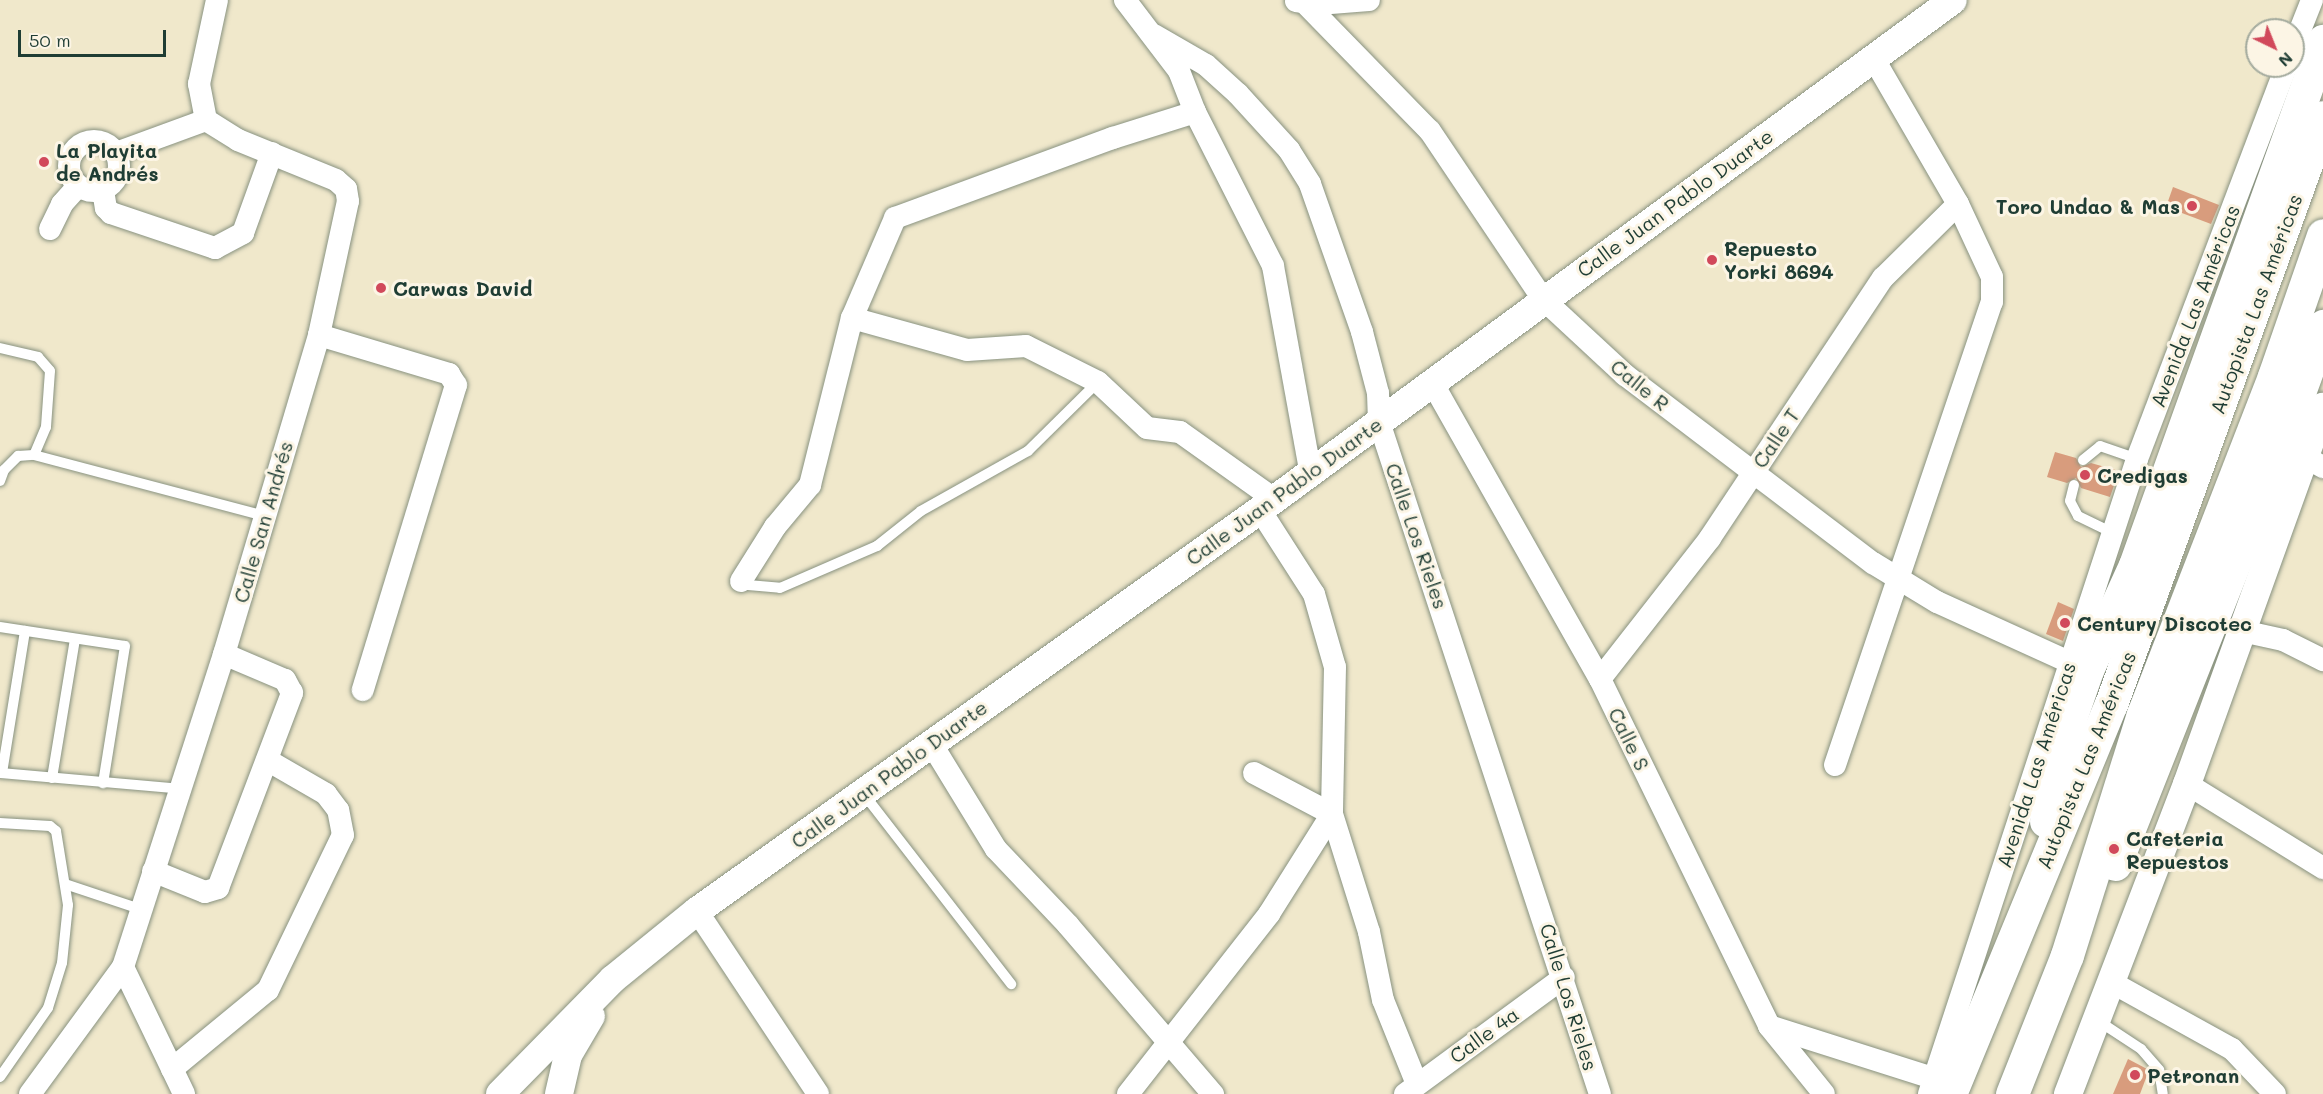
<!DOCTYPE html>
<html>
<head>
<meta charset="utf-8">
<style>
  body { margin:0 }
  #map { position:relative; width:2323px; height:1094px; overflow:hidden; background:#f0e8cb; font-family:Mali,sans-serif }
  div>[style] { position:absolute }
  .building>* { inset:0; background:#d89c7d }
  .roads { filter:drop-shadow(0 0 2px #889280) drop-shadow(0 0 2px #889280) }
  .service>* { height:10px; margin:-5px; padding:0 5px; transform-origin:5px; border-radius:5px; background:#fff }
  .minor>* { height:22px; margin:-11px; padding:0 11px; transform-origin:11px; border-radius:11px; background:#fff }
  .minor>.ring { margin:-11px; padding:0; box-sizing:content-box; background:none; border:22px solid #fff; border-radius:50% }
  .tertiary>* { height:28px; margin:-14px; padding:0 14px; transform-origin:14px; border-radius:14px; background:#fff }
  .motorway>* { height:33px; margin:-16.5px; padding:0 16.5px; transform-origin:16.5px; border-radius:16.5px; background:#fff }
  .dots>* { width:16px; height:16px; translate:-50% -50%; box-sizing:border-box; border:3px solid #fcf5e5; border-radius:50% }
  span { translate:-50% -50%; white-space:nowrap; text-align:center; line-height:1.15; -webkit-text-stroke:6px #fcf5e5; paint-order:stroke }
  .poi-label { font-size:20px; color:#1f3d34; font-weight:700 }
  .left { translate:0 -50%; text-align:left }
  .right { translate:-100% -50%; text-align:right }
  .street-label { font-size:20px; color:#1f3d34 }
  .north { position:absolute; left:2245px; top:18px; width:60px; height:60px; box-sizing:border-box; background:#fcf5e5; border:2px solid #a4ab9e; border-radius:50%; rotate:137deg; font-size:16px; font-weight:700; line-height:24px; text-align:center; color:#1f3d34 }
  .north::after { content:''; display:block; margin:auto; width:21px; height:27px; background:#d1495b; clip-path:polygon(50% 0,100% 100%,50% 72%,0 100%) }
  .scale { position:absolute; left:18px; top:30px; width:148px; height:27px; box-sizing:border-box; border:3px solid #1f3d34; border-top:0; padding-left:8px; font-size:18px; line-height:21px; white-space:nowrap; color:#1f3d34; -webkit-text-stroke:4px #fcf5e5; paint-order:stroke }
</style>
</head>
<body>
<div id="map">
  <div class="building">
    <div style="clip-path:polygon(2173px 187px,2219px 205px,2211px 224px,2166px 207px)"></div>
    <div style="clip-path:polygon(2055px 452px,2076px 458px,2081px 467px,2091px 463px,2119px 471px,2110px 497px,2081px 488px,2076px 478px,2067px 483px,2047px 477px)"></div>
    <div style="clip-path:polygon(2058px 602px,2074px 609px,2063px 641px,2046px 634px)"></div>
    <div style="clip-path:polygon(2128px 1059px,2149px 1070px,2140px 1094px,2113px 1094px)"></div>
  </div>
  <div class="roads">
    <div class="service">
      <div style="left:0;top:348px;width:39px;rotate:13deg"></div>
      <div style="left:38px;top:357px;width:18px;rotate:49deg"></div>
      <div style="left:50px;top:371px;width:56px;rotate:94.1deg"></div>
      <div style="left:46px;top:427px;width:30px;rotate:113deg"></div>
      <div style="left:2083px;top:460px;width:22px;rotate:-39deg"></div>
      <div style="left:2100px;top:446px;width:39px;rotate:19deg"></div>
      <div style="left:0;top:481px;width:12px;rotate:-70deg"></div>
      <div style="left:4px;top:470px;width:20px;rotate:-45deg"></div>
      <div style="left:18px;top:456px;width:16px;rotate:-4deg"></div>
      <div style="left:34px;top:455px;width:239px;rotate:14.8deg"></div>
      <div style="left:2074px;top:485px;width:16px;rotate:104deg"></div>
      <div style="left:2070px;top:501px;width:17px;rotate:62deg"></div>
      <div style="left:2078px;top:516px;width:39px;rotate:26deg"></div>
      <div style="left:741px;top:581px;width:8px;rotate:30deg"></div>
      <div style="left:748px;top:585px;width:32px;rotate:5deg"></div>
      <div style="left:780px;top:588px;width:106px;rotate:-23.4deg"></div>
      <div style="left:877px;top:546px;width:56px;rotate:-38.5deg"></div>
      <div style="left:921px;top:511px;width:123px;rotate:-29.3deg"></div>
      <div style="left:1028px;top:451px;width:98px;rotate:-44.6deg"></div>
      <div style="left:0;top:627px;width:126px;rotate:8.6deg"></div>
      <div style="left:125px;top:646px;width:139px;rotate:99.1deg"></div>
      <div style="left:0;top:773px;width:183px;rotate:5deg"></div>
      <div style="left:2px;top:773px;width:144px;rotate:-80.8deg"></div>
      <div style="left:52px;top:778px;width:141px;rotate:-80.6deg"></div>
      <div style="left:863px;top:793px;width:242px;rotate:52.2deg"></div>
      <div style="left:0;top:823px;width:50px;rotate:3.4deg"></div>
      <div style="left:50px;top:826px;width:8px;rotate:40deg"></div>
      <div style="left:56px;top:831px;width:75px;rotate:80.8deg"></div>
      <div style="left:68px;top:905px;width:58px;rotate:95.9deg"></div>
      <div style="left:62px;top:963px;width:47px;rotate:107.3deg"></div>
      <div style="left:48px;top:1008px;width:84px;rotate:124.8deg"></div>
      <div style="left:65px;top:884px;width:79px;rotate:18.4deg"></div>
      <div style="left:2097px;top:1020px;width:53px;rotate:33.4deg"></div>
      <div style="left:2141px;top:1049px;width:28px;rotate:49deg"></div>
      <div style="left:2159px;top:1070px;width:24px;rotate:81deg"></div>
    </div>
    <div class="minor">
      <div style="left:1125px;top:0;width:89px;rotate:52.7deg"></div>
      <div style="left:1179px;top:71px;width:44px;rotate:68.7deg"></div>
      <div style="left:1195px;top:112px;width:173px;rotate:63.1deg"></div>
      <div style="left:1273px;top:266px;width:207px;rotate:79.7deg"></div>
      <div style="left:1296px;top:1px;width:22px;rotate:8deg"></div>
      <div style="left:1318px;top:4px;width:51px;rotate:-4.5deg"></div>
      <div style="left:1304px;top:2px;width:180px;rotate:45.7deg"></div>
      <div style="left:1430px;top:131px;width:202px;rotate:56.1deg"></div>
      <div style="left:1543px;top:299px;width:112px;rotate:42.8deg"></div>
      <div style="left:1625px;top:375px;width:311px;rotate:37.2deg"></div>
      <div style="left:1873px;top:563px;width:75px;rotate:31.4deg"></div>
      <div style="left:1937px;top:602px;width:145px;rotate:24.4deg"></div>
      <div style="left:1154px;top:35px;width:60px;rotate:30deg"></div>
      <div style="left:1206px;top:65px;width:43px;rotate:42.2deg"></div>
      <div style="left:1238px;top:94px;width:76px;rotate:47.7deg"></div>
      <div style="left:1289px;top:150px;width:40px;rotate:58deg"></div>
      <div style="left:1310px;top:184px;width:157px;rotate:70.6deg"></div>
      <div style="left:1362px;top:332px;width:63px;rotate:75.3deg"></div>
      <div style="left:1378px;top:393px;width:29px;rotate:88deg"></div>
      <div style="left:1379px;top:422px;width:707px;rotate:71.8deg"></div>
      <div style="left:2293px;top:48px;width:52px;rotate:-68.4deg"></div>
      <div class="ring" style="left:69px;top:141px;width:28px;height:28px"></div>
      <div style="left:116px;top:153px;width:96px;rotate:-20.1deg"></div>
      <div style="left:103px;top:190px;width:18px;rotate:81deg"></div>
      <div style="left:106px;top:208px;width:7px;rotate:45deg"></div>
      <div style="left:111px;top:213px;width:110px;rotate:18.6deg"></div>
      <div style="left:215px;top:248px;width:32px;rotate:-28deg"></div>
      <div style="left:243px;top:233px;width:85px;rotate:-70.1deg"></div>
      <div style="left:50px;top:229px;width:28px;rotate:-64deg"></div>
      <div style="left:62px;top:204px;width:24px;rotate:-48deg"></div>
      <div style="left:852px;top:318px;width:119px;rotate:15.5deg"></div>
      <div style="left:967px;top:350px;width:59px;rotate:-3.9deg"></div>
      <div style="left:1026px;top:346px;width:80px;rotate:26.6deg"></div>
      <div style="left:1098px;top:382px;width:67px;rotate:43.2deg"></div>
      <div style="left:1147px;top:428px;width:33px;rotate:7deg"></div>
      <div style="left:1180px;top:432px;width:115px;rotate:35.5deg"></div>
      <div style="left:319px;top:335px;width:136px;rotate:16.7deg"></div>
      <div style="left:449px;top:374px;width:13px;rotate:58deg"></div>
      <div style="left:456px;top:385px;width:319px;rotate:107deg"></div>
      <div style="left:1433px;top:384px;width:339px;rotate:60.5deg"></div>
      <div style="left:1600px;top:679px;width:386px;rotate:64deg"></div>
      <div style="left:1769px;top:1026px;width:87px;rotate:51deg"></div>
      <div style="left:2305px;top:457px;width:21px;rotate:29deg"></div>
      <div style="left:1260px;top:510px;width:100px;rotate:57.3deg"></div>
      <div style="left:1314px;top:594px;width:76px;rotate:74deg"></div>
      <div style="left:1335px;top:667px;width:147px;rotate:91.2deg"></div>
      <div style="left:1332px;top:814px;width:124px;rotate:72.6deg"></div>
      <div style="left:1369px;top:932px;width:69px;rotate:78.4deg"></div>
      <div style="left:1383px;top:1000px;width:91px;rotate:68deg"></div>
      <div style="left:741px;top:581px;width:64px;rotate:-57.8deg"></div>
      <div style="left:775px;top:527px;width:55px;rotate:-50.2deg"></div>
      <div style="left:810px;top:485px;width:172px;rotate:-75.9deg"></div>
      <div style="left:852px;top:318px;width:109px;rotate:-66.7deg"></div>
      <div style="left:895px;top:218px;width:232px;rotate:-20.2deg"></div>
      <div style="left:1113px;top:138px;width:86px;rotate:-17.6deg"></div>
      <div style="left:2242px;top:631px;width:42px;rotate:12.4deg"></div>
      <div style="left:2283px;top:640px;width:45px;rotate:26.6deg"></div>
      <div style="left:1600px;top:679px;width:179px;rotate:-52deg"></div>
      <div style="left:1710px;top:538px;width:312px;rotate:-56.4deg"></div>
      <div style="left:1883px;top:278px;width:105px;rotate:-44.6deg"></div>
      <div style="left:931px;top:743px;width:124px;rotate:58.5deg"></div>
      <div style="left:996px;top:849px;width:105px;rotate:46.5deg"></div>
      <div style="left:1068px;top:925px;width:223px;rotate:49.4deg"></div>
      <div style="left:1835px;top:765px;width:489px;rotate:-71.3deg"></div>
      <div style="left:1992px;top:302px;width:25px;rotate:-90deg"></div>
      <div style="left:1992px;top:277px;width:81px;rotate:-115deg"></div>
      <div style="left:1958px;top:204px;width:168px;rotate:-120.1deg"></div>
      <div style="left:1254px;top:773px;width:88px;rotate:27.7deg"></div>
      <div style="left:2187px;top:784px;width:160px;rotate:31.7deg"></div>
      <div style="left:153px;top:871px;width:56px;rotate:22deg"></div>
      <div style="left:205px;top:892px;width:14px;rotate:-17deg"></div>
      <div style="left:218px;top:888px;width:209px;rotate:-69.2deg"></div>
      <div style="left:292px;top:693px;width:15px;rotate:-118deg"></div>
      <div style="left:285px;top:680px;width:66px;rotate:-156.9deg"></div>
      <div style="left:697px;top:911px;width:219px;rotate:56.5deg"></div>
      <div style="left:123px;top:967px;width:141px;rotate:64.3deg"></div>
      <div style="left:2111px;top:982px;width:138px;rotate:29deg"></div>
      <div style="left:2232px;top:1049px;width:62px;rotate:46.3deg"></div>
      <div style="left:1769px;top:1026px;width:189px;rotate:17.6deg"></div>
      <div style="left:172px;top:1069px;width:124px;rotate:-39.5deg"></div>
      <div style="left:268px;top:990px;width:172px;rotate:-64.2deg"></div>
      <div style="left:343px;top:835px;width:25px;rotate:-101deg"></div>
      <div style="left:338px;top:810px;width:20px;rotate:-127deg"></div>
      <div style="left:326px;top:794px;width:68px;rotate:-150deg"></div>
      <div style="left:30px;top:1094px;width:157px;rotate:-53.8deg"></div>
      <div style="left:123px;top:967px;width:329px;rotate:-72.1deg"></div>
      <div style="left:224px;top:654px;width:333px;rotate:-73.4deg"></div>
      <div style="left:319px;top:335px;width:137px;rotate:-77.8deg"></div>
      <div style="left:348px;top:201px;width:12px;rotate:-99deg"></div>
      <div style="left:346px;top:189px;width:13px;rotate:-138deg"></div>
      <div style="left:336px;top:180px;width:106px;rotate:-157.8deg"></div>
      <div style="left:238px;top:140px;width:38px;rotate:-148deg"></div>
      <div style="left:206px;top:120px;width:37px;rotate:-101deg"></div>
      <div style="left:199px;top:84px;width:86px;rotate:-77.9deg"></div>
      <div style="left:1128px;top:1094px;width:229px;rotate:-51.9deg"></div>
      <div style="left:1269px;top:914px;width:118px;rotate:-57.8deg"></div>
      <div style="left:1405px;top:1094px;width:197px;rotate:-36.3deg"></div>
      <div style="left:1929px;top:1094px;width:668px;rotate:-71.86deg"></div>
      <div style="left:2137px;top:459px;width:420px;rotate:-69.2deg"></div>
    </div>
    <div class="tertiary">
      <div style="left:500px;top:1094px;width:161px;rotate:-45.5deg"></div>
      <div style="left:613px;top:979px;width:108px;rotate:-39deg"></div>
      <div style="left:697px;top:911px;width:691px;rotate:-35.46deg"></div>
      <div style="left:1260px;top:510px;width:860px;rotate:-36.35deg"></div>
      <div style="left:559px;top:1094px;width:40px;rotate:-77deg"></div>
      <div style="left:568px;top:1055px;width:45px;rotate:-59.5deg"></div>
      <div style="left:2068px;top:1094px;width:332px;rotate:-69deg"></div>
      <div style="left:2187px;top:784px;width:401px;rotate:-70.2deg"></div>
    </div>
    <div class="motorway">
      <div style="left:2046px;top:821px;width:93px;rotate:-77.6deg"></div>
      <div style="left:2066px;top:730px;width:64px;rotate:-70.7deg"></div>
      <div style="left:2087px;top:670px;width:115px;rotate:-65.4deg"></div>
      <div style="left:2135px;top:565px;width:557px;rotate:-70.26deg"></div>
      <div style="left:2115px;top:864px;width:412px;rotate:-68.4deg"></div>
      <div style="left:2267px;top:481px;width:165px;rotate:-70.1deg"></div>
      <div style="left:1950px;top:1094px;width:422px;rotate:-67.6deg"></div>
      <div style="left:2111px;top:704px;width:624px;rotate:-70.14deg"></div>
      <div style="left:2012px;top:1094px;width:149px;rotate:-68.4deg"></div>
      <div style="left:2067px;top:955px;width:253px;rotate:-72.5deg"></div>
      <div style="left:2143px;top:714px;width:362px;rotate:-68.8deg"></div>
      <div style="left:2274px;top:376px;width:149px;rotate:-70.8deg"></div>
    </div>
  </div>
  <div class="dots">
    <div style="left:44px;top:162px;background:#d1495b"></div>
    <div style="left:2192px;top:206px;background:#d1495b"></div>
    <div style="left:1712px;top:260px;background:#d1495b"></div>
    <div style="left:381px;top:288px;background:#d1495b"></div>
    <div style="left:2085px;top:475px;background:#d1495b"></div>
    <div style="left:2065px;top:623px;background:#d1495b"></div>
    <div style="left:2114px;top:849px;background:#d1495b"></div>
    <div style="left:2135px;top:1075px;background:#d1495b"></div>
  </div>
  <div class="poi-label">
    <span class="left" style="left:56px;top:162px">La Playita<br>de Andrés</span>
    <span class="right" style="left:2180px;top:206px">Toro Undao &amp; Mas</span>
    <span class="left" style="left:1724px;top:260px">Repuesto<br>Yorki 8694</span>
    <span class="left" style="left:393px;top:288px">Carwas David</span>
    <span class="left" style="left:2097px;top:475px">Credigas</span>
    <span class="left" style="left:2077px;top:623px">Century Discotec</span>
    <span class="left" style="left:2126px;top:850px">Cafeteria<br>Repuestos</span>
    <span class="left" style="left:2147px;top:1075px">Petronan</span>
  </div>
  <div class="street-label">
    <span style="left:1675px;top:203px;rotate:-36deg">Calle Juan Pablo Duarte</span>
    <span style="left:2256px;top:304px;rotate:-70deg">Autopista Las Américas</span>
    <span style="left:2195px;top:306px;rotate:-69deg">Avenida Las Américas</span>
    <span style="left:1640px;top:385px;rotate:39deg">Calle R</span>
    <span style="left:1776px;top:438px;rotate:-56deg">Calle T</span>
    <span style="left:1284px;top:491px;rotate:-36deg">Calle Juan Pablo Duarte</span>
    <span style="left:263px;top:522px;rotate:-74deg">Calle San Andrés</span>
    <span style="left:1417px;top:536px;rotate:71deg">Calle Los Rieles</span>
    <span style="left:1629px;top:739px;rotate:64deg">Calle S</span>
    <span style="left:2086px;top:760px;rotate:-68deg">Autopista Las Américas</span>
    <span style="left:2036px;top:765px;rotate:-72deg">Avenida Las Américas</span>
    <span style="left:889px;top:774px;rotate:-36deg">Calle Juan Pablo Duarte</span>
    <span style="left:1569px;top:997px;rotate:73deg">Calle Los Rieles</span>
    <span style="left:1484px;top:1035px;rotate:-36deg">Calle 4a</span>
  </div>
  <div class="north">N</div>
  <div class="scale">50 m</div>
</div>
</body>
</html>
